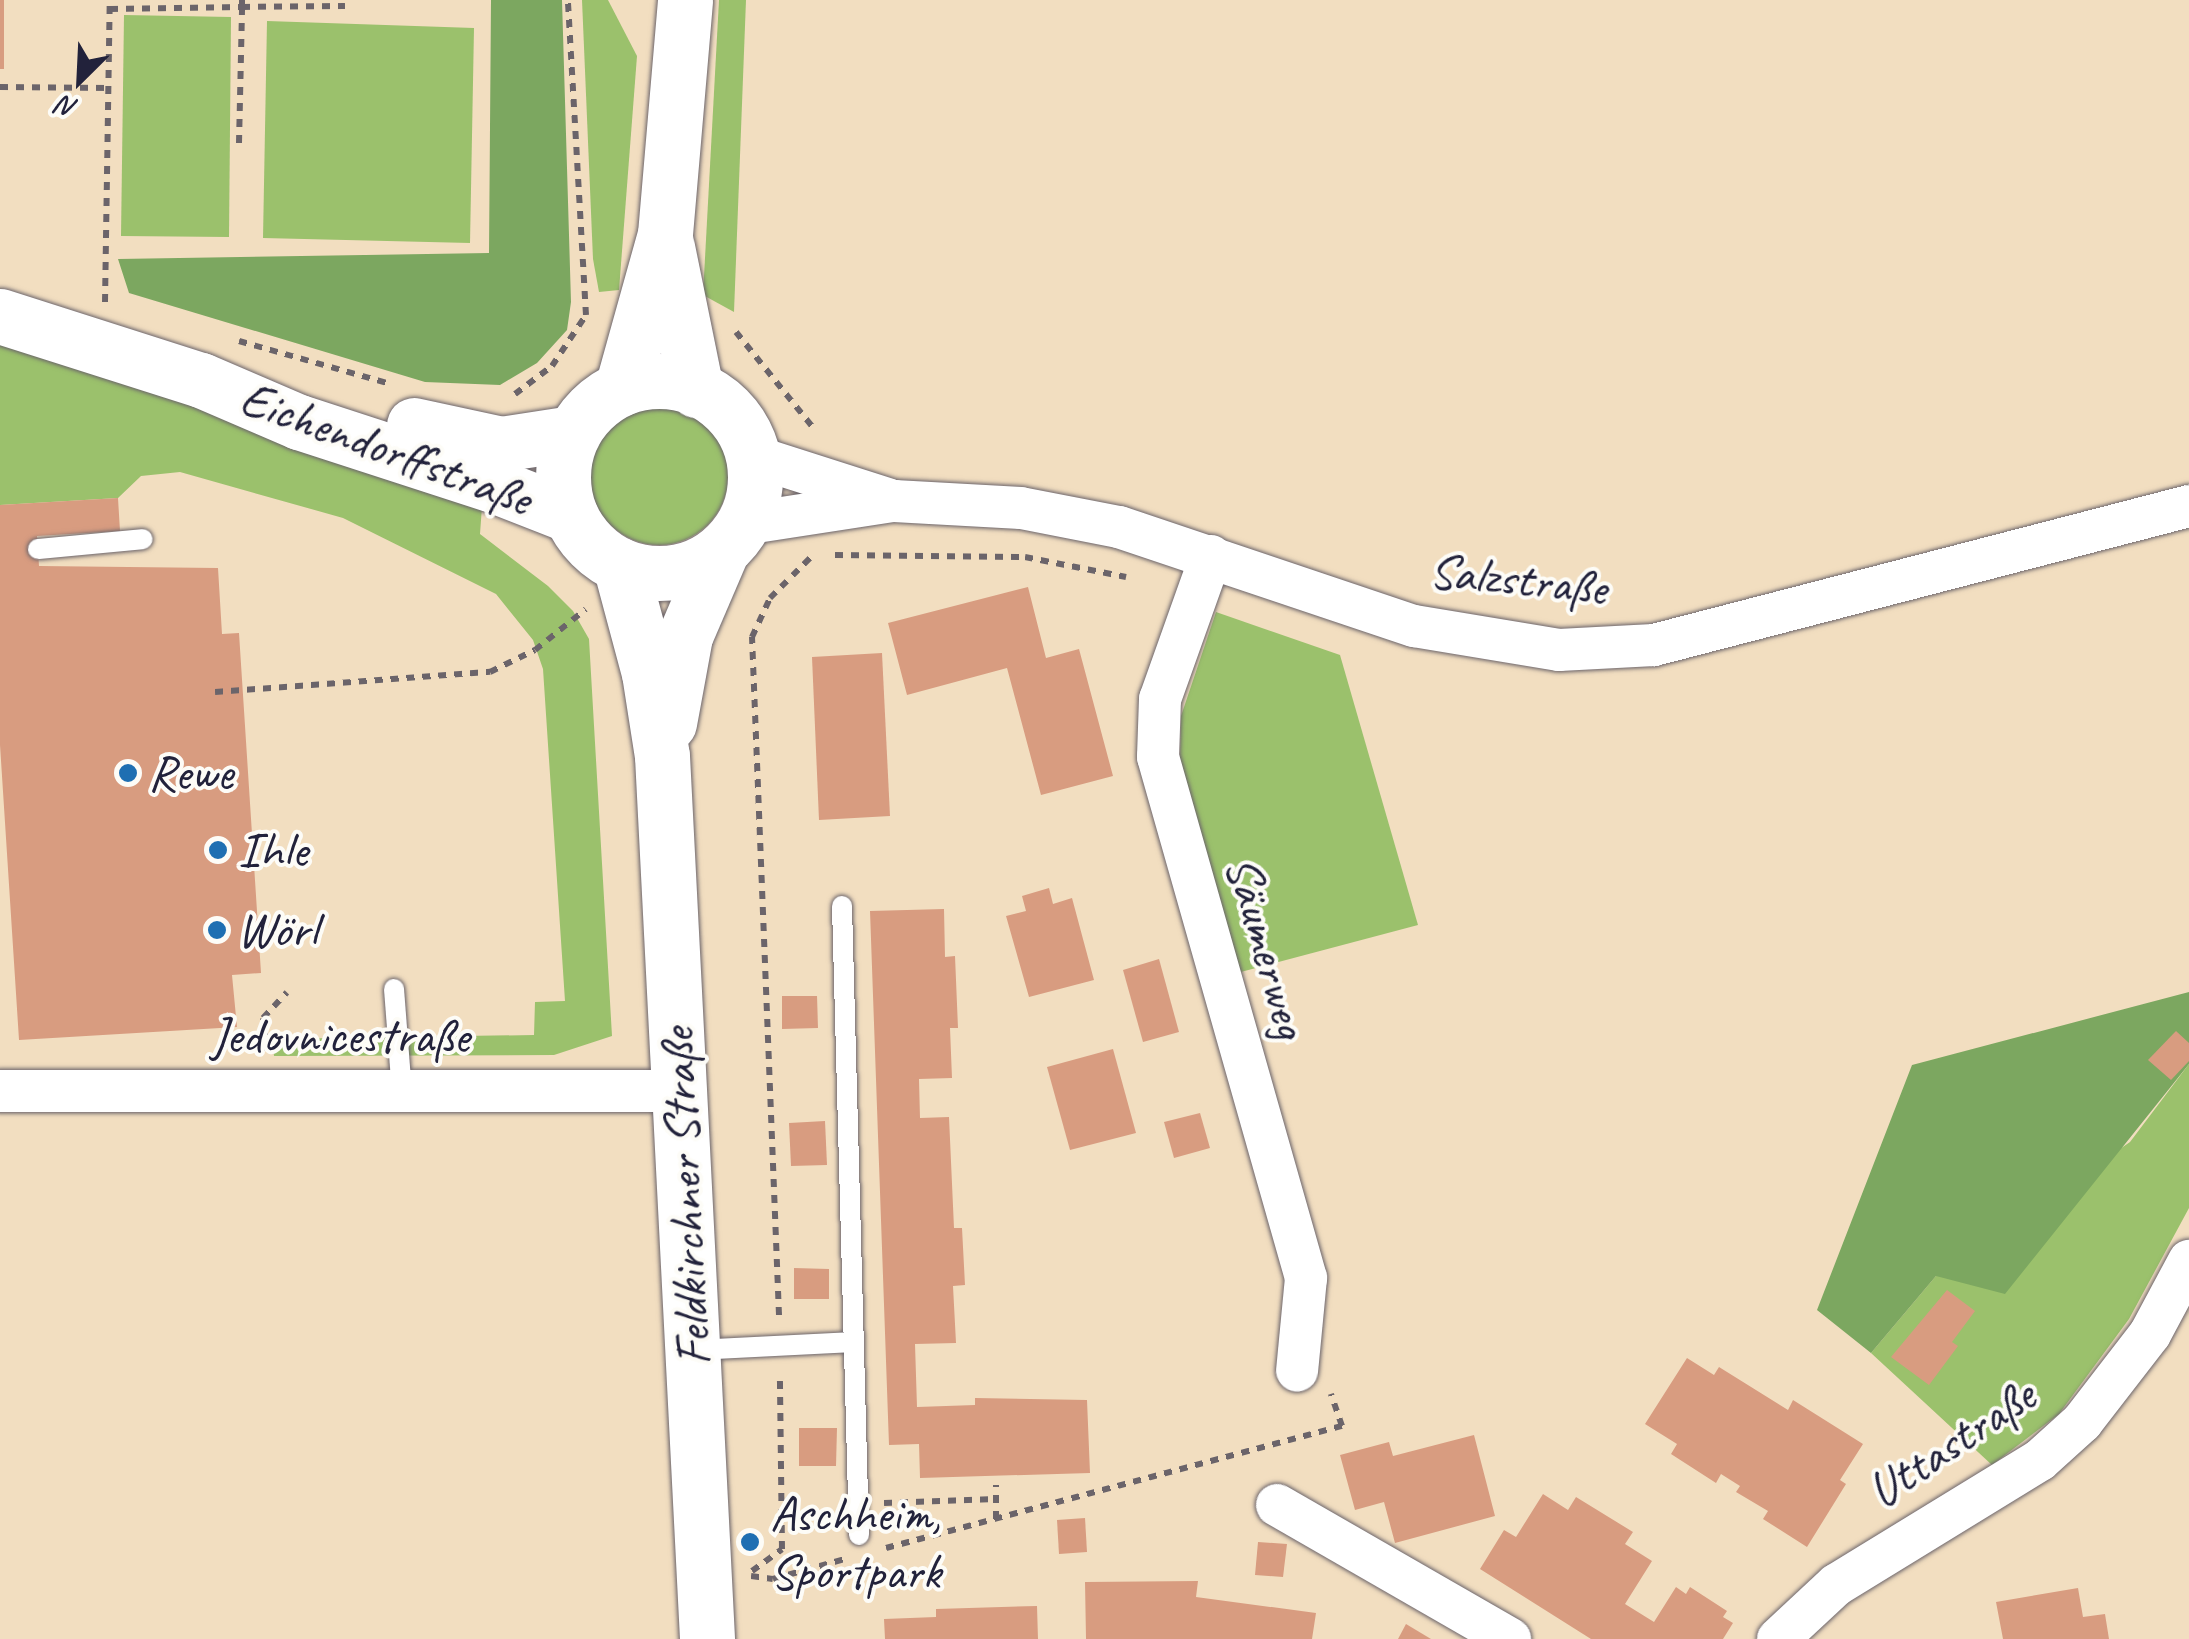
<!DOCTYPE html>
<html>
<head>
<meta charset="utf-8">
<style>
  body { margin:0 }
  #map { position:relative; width:2189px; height:1639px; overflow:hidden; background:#f2dec0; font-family:Caveat,sans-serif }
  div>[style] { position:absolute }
  .green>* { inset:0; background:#9bc16c }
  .round { border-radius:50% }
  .forest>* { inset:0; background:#7ca760 }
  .building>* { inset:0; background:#d89c80 }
  .path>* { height:6px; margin-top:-3px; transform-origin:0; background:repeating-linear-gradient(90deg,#6b646a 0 8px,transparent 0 16px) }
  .roads { filter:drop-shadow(0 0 2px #6b646a) drop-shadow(0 0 2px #6b646a) }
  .lane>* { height:20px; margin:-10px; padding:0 10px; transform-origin:10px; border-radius:10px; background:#fff }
  .street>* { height:42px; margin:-21px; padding:0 21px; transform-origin:21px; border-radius:21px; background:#fff }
  .secondary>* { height:55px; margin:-27.5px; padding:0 27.5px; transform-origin:27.5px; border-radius:27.5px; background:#fff }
  .secondary>.ring { margin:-27.5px; padding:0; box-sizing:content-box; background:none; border:55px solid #fff; border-radius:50% }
  .dots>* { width:28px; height:28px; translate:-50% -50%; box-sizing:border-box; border:5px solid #fdfcf7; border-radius:50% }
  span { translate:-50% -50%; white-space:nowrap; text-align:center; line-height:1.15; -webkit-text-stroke:8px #fdfcf7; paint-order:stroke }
  .street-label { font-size:50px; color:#22223b }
  .poi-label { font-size:50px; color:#22223b }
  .left { translate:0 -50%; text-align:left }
  .north { position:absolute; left:30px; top:30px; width:100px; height:100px; -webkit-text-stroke:8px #fdfcf7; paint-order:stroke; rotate:204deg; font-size:28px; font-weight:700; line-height:40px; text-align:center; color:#22223b }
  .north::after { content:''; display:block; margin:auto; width:35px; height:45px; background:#22223b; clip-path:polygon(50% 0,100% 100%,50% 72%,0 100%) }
</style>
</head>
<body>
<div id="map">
  <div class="green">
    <div style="clip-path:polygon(582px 0,608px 0,637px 56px,619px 290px,599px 292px,593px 259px)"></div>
    <div style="clip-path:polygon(719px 0,746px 0,734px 312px,703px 295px)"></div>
    <div style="clip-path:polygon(124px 15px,231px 17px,229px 237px,121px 236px)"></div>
    <div style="clip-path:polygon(267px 21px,474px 28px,470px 243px,263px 238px)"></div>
    <div style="clip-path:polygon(0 337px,483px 493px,480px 534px,548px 586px,573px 611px,589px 639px,612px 1036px,554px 1055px,274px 1056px,272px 1039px,534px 1035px,535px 1002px,565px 1001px,543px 669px,533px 640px,496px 594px,343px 518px,180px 472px,141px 476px,118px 498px,0 505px)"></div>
    <div class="round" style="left:590px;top:407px;width:138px;height:138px"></div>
    <div style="clip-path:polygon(1216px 612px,1340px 655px,1418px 925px,1237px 973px,1180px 759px,1181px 716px)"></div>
    <div style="clip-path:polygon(2189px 1064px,2189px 1208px,2129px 1319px,2059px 1414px,1992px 1465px,1871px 1353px,1936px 1276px,2130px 1142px)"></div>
  </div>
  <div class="forest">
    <div style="clip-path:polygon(491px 0,562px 0,571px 302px,567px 330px,537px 363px,500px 385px,425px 382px,129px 293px,118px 259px,489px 253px)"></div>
    <div style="clip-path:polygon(2189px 992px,2189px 1064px,2005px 1294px,1936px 1276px,1871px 1353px,1817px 1310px,1912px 1065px)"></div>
  </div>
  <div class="building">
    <div style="clip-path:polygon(0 0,4px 0,4px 69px,0 69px)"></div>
    <div style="clip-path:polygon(118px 498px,120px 531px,37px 536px,39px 566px,218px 568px,222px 634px,239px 633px,261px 973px,232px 975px,237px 1027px,19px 1040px,0 745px,0 505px)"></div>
    <div style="clip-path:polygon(1028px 587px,1046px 658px,1079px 649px,1113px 776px,1041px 795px,1007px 668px,907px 695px,888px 623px)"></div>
    <div style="clip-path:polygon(882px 653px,890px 816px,819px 820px,812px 657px)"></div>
    <div style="clip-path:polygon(1049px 888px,1053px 904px,1072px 898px,1094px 980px,1029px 997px,1006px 916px,1026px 911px,1022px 896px)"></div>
    <div style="clip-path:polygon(944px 909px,945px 957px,955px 956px,958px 1028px,950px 1028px,952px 1078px,919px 1079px,920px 1118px,949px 1117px,954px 1228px,962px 1228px,965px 1285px,953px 1286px,956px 1343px,915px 1344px,917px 1407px,975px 1405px,975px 1398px,1087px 1400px,1090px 1473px,920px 1478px,919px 1444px,889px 1445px,870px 911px)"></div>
    <div style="clip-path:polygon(1159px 959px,1179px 1032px,1143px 1042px,1123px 970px)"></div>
    <div style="clip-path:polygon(782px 996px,817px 996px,818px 1028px,782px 1029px)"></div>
    <div style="clip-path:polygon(2176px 1031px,2189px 1043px,2189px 1061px,2171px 1080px,2148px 1060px)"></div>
    <div style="clip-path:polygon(1113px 1049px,1136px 1133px,1070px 1150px,1047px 1067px)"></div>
    <div style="clip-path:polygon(1200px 1113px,1210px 1148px,1174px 1158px,1164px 1122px)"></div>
    <div style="clip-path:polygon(825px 1121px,827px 1165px,791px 1166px,789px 1123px)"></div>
    <div style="clip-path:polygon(794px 1268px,829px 1269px,829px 1299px,794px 1299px)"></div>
    <div style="clip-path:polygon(1947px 1290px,1975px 1311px,1952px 1342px,1958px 1346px,1929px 1385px,1891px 1357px)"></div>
    <div style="clip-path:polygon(1687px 1358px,1714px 1375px,1719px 1367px,1788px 1410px,1793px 1400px,1863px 1444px,1840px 1480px,1846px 1484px,1807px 1547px,1763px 1519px,1768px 1511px,1736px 1492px,1740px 1486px,1721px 1474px,1716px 1483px,1671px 1454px,1677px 1444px,1645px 1424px)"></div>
    <div style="clip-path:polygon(799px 1428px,837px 1428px,836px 1466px,799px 1466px)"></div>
    <div style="clip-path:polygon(1474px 1435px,1495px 1516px,1395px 1543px,1384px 1502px,1355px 1510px,1340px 1455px,1389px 1442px,1393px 1456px)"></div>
    <div style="clip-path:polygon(1543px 1494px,1568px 1510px,1576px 1497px,1633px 1532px,1625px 1544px,1652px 1561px,1625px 1604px,1654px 1622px,1676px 1587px,1686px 1594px,1690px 1587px,1727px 1611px,1723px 1617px,1733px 1623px,1723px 1639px,1591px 1639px,1480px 1569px,1504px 1530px,1516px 1537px)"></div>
    <div style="clip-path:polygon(1085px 1518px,1087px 1552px,1059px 1554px,1057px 1520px)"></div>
    <div style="clip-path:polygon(1258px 1542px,1287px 1544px,1283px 1577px,1255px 1575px)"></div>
    <div style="clip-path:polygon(1198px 1581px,1196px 1597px,1316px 1613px,1312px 1639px,1086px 1639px,1085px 1582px)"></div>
    <div style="clip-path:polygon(2078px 1588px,2083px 1617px,2105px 1614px,2109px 1639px,2003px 1639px,1996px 1602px)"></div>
    <div style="clip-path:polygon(1037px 1606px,1038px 1639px,885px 1639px,884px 1619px,936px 1617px,936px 1609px)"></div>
    <div style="clip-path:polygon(1406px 1624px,1431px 1639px,1398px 1639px)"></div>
  </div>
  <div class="path">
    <div style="left:110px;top:9px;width:132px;rotate:-0.9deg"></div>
    <div style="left:242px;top:7px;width:7px;rotate:-90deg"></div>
    <div style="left:0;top:87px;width:109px;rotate:0.5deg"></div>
    <div style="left:239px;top:143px;width:136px;rotate:-88.7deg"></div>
    <div style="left:242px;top:7px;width:103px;rotate:-0.6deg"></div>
    <div style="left:105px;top:302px;width:302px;rotate:-89.1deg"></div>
    <div style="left:736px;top:332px;width:127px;rotate:51.1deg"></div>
    <div style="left:239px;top:341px;width:158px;rotate:15.8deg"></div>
    <div style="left:515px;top:394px;width:46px;rotate:-37.1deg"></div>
    <div style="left:552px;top:366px;width:61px;rotate:-56.3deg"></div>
    <div style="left:586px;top:315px;width:316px;rotate:-93.3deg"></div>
    <div style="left:835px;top:555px;width:190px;rotate:0.6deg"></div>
    <div style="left:1025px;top:557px;width:103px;rotate:11.2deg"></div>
    <div style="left:215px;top:692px;width:276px;rotate:-4.2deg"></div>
    <div style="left:490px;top:672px;width:50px;rotate:-26.1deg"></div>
    <div style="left:535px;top:650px;width:65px;rotate:-38.8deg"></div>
    <div style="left:267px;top:1051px;width:33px;rotate:-97deg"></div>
    <div style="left:263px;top:1018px;width:35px;rotate:-47deg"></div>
    <div style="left:779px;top:1315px;width:679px;rotate:-92.28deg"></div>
    <div style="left:752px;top:637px;width:43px;rotate:-65.2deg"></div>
    <div style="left:770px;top:598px;width:61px;rotate:-45deg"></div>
    <div style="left:884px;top:1503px;width:112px;rotate:-2deg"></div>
    <div style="left:996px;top:1519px;width:34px;rotate:-90deg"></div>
    <div style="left:886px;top:1548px;width:472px;rotate:-15deg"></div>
    <div style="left:1342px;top:1426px;width:34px;rotate:-109deg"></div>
    <div style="left:752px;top:1571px;width:37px;rotate:-36deg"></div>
    <div style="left:782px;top:1549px;width:176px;rotate:-90.7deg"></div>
    <div style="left:751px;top:1576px;width:22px;rotate:8deg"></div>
    <div style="left:773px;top:1579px;width:75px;rotate:-15.5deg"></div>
  </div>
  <div class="roads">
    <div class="lane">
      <div style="left:38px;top:549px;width:105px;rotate:-5.4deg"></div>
      <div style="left:842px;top:906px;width:629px;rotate:88.45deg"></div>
      <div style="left:394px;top:989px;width:103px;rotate:85.6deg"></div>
      <div style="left:695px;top:1350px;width:159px;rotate:-2.9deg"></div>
    </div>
    <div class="street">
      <div style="left:753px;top:456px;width:142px;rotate:17.7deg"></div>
      <div style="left:743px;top:524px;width:153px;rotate:-8.7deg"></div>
      <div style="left:894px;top:501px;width:127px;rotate:3.2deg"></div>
      <div style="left:1021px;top:508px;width:100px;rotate:11deg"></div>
      <div style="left:1119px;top:527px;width:311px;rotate:18.6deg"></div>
      <div style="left:1414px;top:626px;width:147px;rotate:9.4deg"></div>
      <div style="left:1559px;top:650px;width:95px;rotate:-3deg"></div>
      <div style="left:1654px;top:645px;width:553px;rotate:-14.56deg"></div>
      <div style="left:1211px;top:556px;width:152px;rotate:109.6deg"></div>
      <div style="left:1160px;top:699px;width:58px;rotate:92deg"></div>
      <div style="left:1158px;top:757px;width:542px;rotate:74.14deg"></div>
      <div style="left:1306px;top:1278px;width:93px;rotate:95.5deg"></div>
      <div style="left:0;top:1091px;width:680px"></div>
      <div style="left:1277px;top:1505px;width:269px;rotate:29.9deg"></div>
      <div style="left:1778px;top:1639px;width:79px;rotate:-43deg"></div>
      <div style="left:1836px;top:1585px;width:239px;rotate:-31.5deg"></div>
      <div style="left:2040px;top:1460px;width:57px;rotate:-42.1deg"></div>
      <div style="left:2082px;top:1422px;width:111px;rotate:-52.3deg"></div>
      <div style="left:2150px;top:1334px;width:83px;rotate:-61.9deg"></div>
    </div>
    <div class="secondary">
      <div style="left:667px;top:247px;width:146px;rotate:78.5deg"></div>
      <div style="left:0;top:316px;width:211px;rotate:17.7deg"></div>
      <div style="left:201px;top:380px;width:107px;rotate:23.2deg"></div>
      <div style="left:299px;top:422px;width:204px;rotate:18deg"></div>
      <div style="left:493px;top:485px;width:83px;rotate:21.3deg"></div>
      <div class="ring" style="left:563px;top:381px;width:137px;height:137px"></div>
      <div style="left:622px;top:388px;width:160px;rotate:-74.4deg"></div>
      <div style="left:665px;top:234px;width:235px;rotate:-85.1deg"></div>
      <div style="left:414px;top:425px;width:89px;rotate:12.3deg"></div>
      <div style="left:501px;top:444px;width:73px;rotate:-8.7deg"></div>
      <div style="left:620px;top:565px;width:112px;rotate:75deg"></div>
      <div style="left:649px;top:673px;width:84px;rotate:81.1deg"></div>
      <div style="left:662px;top:756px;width:884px;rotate:87.08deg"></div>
      <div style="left:669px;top:723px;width:88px;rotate:-79.6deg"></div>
      <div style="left:685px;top:636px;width:91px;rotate:-66.8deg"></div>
    </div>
  </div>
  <div class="dots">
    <div style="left:128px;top:773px;background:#1f6fb2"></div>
    <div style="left:218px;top:850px;background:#1f6fb2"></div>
    <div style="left:217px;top:930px;background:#1f6fb2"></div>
    <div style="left:750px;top:1542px;background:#1f6fb2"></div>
  </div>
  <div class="street-label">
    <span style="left:386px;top:448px;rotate:20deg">Eichendorffstraße</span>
    <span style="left:1518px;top:579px;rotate:6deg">Salzstraße</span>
    <span style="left:1267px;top:947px;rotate:74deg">Säumerweg</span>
    <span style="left:340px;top:1036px">Jedovnicestraße</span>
    <span style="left:685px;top:1197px;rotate:-93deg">Feldkirchner Straße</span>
    <span style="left:1951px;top:1443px;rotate:-34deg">Uttastraße</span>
  </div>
  <div class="poi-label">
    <span class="left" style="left:148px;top:773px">Rewe</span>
    <span class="left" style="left:238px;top:850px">Ihle</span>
    <span class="left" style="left:237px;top:930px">Wörl</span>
    <span class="left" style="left:770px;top:1542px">Aschheim,<br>Sportpark</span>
  </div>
  <div class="north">N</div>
</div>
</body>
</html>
